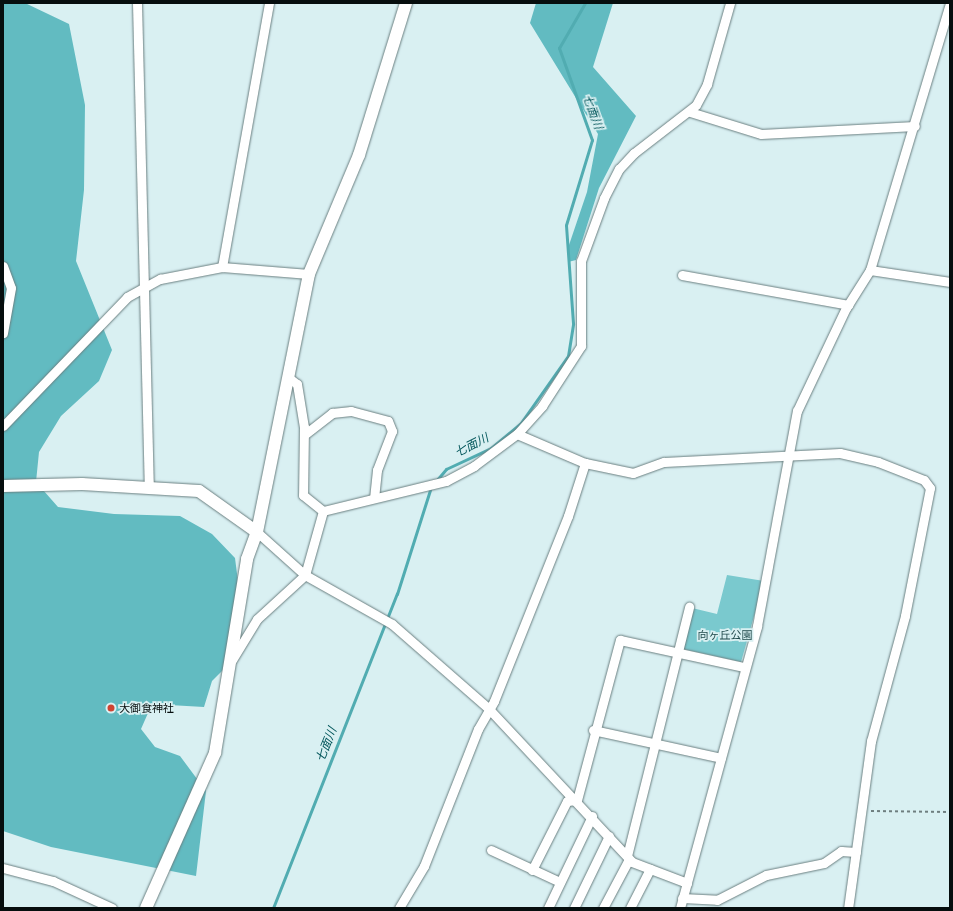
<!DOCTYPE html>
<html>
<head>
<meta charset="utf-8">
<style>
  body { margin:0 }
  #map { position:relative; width:953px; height:911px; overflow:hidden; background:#d9f0f2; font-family:"Asap Condensed","Noto Sans JP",sans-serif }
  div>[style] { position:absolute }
  .green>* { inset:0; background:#7ac9ce }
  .forest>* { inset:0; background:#62bbc1 }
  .stream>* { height:3px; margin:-1.5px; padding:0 1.5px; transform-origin:1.5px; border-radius:1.5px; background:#51acb1 }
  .path>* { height:2px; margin-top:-1px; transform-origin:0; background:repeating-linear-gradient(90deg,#6e7e7f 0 3px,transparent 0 6px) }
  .roads { filter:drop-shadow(0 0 1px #6a7f80) drop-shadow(0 0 1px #6a7f80) }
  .street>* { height:9px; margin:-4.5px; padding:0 4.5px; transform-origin:4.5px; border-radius:4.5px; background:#fff }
  .secondary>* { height:12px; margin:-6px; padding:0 6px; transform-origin:6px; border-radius:6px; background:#fff }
  .dots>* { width:11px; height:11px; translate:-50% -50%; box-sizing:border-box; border:2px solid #d9f0f2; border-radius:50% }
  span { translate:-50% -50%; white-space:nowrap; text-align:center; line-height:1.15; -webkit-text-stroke:3.5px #d9f0f2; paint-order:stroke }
  .park-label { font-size:11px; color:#214b4d }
  .poi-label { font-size:11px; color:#060e0e }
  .left { translate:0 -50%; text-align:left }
  .water-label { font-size:12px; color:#04575c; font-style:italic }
  .frame { position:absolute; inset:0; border:4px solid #060e0e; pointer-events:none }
</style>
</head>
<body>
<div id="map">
  <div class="green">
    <div style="clip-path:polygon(727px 575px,764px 581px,741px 662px,683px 649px,692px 608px,717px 614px)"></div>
  </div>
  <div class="forest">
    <div style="clip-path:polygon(3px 3px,25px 3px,69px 24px,85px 105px,84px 190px,76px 261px,112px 350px,99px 381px,61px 416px,39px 452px,36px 482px,58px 507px,114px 514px,180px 516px,212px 534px,235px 558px,241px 605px,229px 664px,212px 681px,204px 707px,152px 704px,141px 729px,155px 747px,180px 756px,206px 791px,196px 876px,51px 847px,3px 831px)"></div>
    <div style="clip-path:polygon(536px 3px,613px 3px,593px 67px,636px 116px,599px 188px,576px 260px,568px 262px,569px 245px,587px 192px,598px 134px,530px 23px)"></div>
  </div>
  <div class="stream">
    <div style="left:436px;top:481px;width:16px;rotate:-50deg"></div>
    <div style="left:446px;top:469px;width:50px;rotate:-25deg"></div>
    <div style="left:491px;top:448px;width:38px;rotate:-40deg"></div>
    <div style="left:520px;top:424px;width:83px;rotate:-54.8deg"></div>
    <div style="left:568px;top:356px;width:33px;rotate:-81deg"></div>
    <div style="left:573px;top:323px;width:98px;rotate:-94.1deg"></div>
    <div style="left:566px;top:225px;width:89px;rotate:-73deg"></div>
    <div style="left:592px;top:140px;width:98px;rotate:-109.7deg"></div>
    <div style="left:559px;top:48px;width:52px;rotate:-60deg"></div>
    <div style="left:273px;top:908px;width:338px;rotate:-68.5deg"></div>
    <div style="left:397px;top:594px;width:112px;rotate:-72.4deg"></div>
  </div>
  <div class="path">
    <div style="left:871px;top:811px;width:79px;rotate:0.7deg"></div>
  </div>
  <div class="roads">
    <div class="street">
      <div style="left:137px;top:3px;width:485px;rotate:88.6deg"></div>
      <div style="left:690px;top:112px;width:74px;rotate:17.2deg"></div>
      <div style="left:761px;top:134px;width:154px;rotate:-3deg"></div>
      <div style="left:3px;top:266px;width:23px;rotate:70deg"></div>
      <div style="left:11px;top:288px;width:46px;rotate:100.1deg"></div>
      <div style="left:222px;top:267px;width:268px;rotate:-79.9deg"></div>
      <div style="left:870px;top:270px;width:81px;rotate:8.5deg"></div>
      <div style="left:682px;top:275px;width:169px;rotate:10.2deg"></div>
      <div style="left:289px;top:378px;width:10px;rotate:37deg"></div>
      <div style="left:297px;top:384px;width:44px;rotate:80.8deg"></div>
      <div style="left:304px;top:427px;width:68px;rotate:90.8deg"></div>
      <div style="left:303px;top:495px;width:26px;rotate:39deg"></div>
      <div style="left:3px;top:426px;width:179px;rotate:-46.1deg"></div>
      <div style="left:127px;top:297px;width:38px;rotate:-29deg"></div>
      <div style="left:160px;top:279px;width:63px;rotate:-11deg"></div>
      <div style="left:222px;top:267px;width:87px;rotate:4.6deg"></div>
      <div style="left:517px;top:434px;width:74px;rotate:23.1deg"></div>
      <div style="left:585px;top:463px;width:49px;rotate:11.8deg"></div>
      <div style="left:633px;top:473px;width:33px;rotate:-20deg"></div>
      <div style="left:664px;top:462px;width:176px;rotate:-2.9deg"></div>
      <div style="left:840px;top:453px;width:39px;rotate:13deg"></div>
      <div style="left:878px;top:462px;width:49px;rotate:21.4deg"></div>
      <div style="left:924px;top:480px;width:10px;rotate:53deg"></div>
      <div style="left:930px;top:488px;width:130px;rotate:101.1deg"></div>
      <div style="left:905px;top:616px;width:130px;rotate:105.2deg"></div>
      <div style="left:871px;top:741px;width:169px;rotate:97.8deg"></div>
      <div style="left:304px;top:435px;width:36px;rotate:-38deg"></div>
      <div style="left:332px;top:413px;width:19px;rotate:-6deg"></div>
      <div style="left:351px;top:411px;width:38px;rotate:15deg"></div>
      <div style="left:388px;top:421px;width:11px;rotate:68deg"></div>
      <div style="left:392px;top:431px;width:42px;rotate:111deg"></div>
      <div style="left:377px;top:470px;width:28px;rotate:96deg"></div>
      <div style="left:257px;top:532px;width:64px;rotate:41.9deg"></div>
      <div style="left:305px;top:575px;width:100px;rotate:29.4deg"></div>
      <div style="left:392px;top:624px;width:129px;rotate:41.2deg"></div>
      <div style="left:489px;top:709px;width:209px;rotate:46.9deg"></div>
      <div style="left:632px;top:862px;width:59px;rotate:20.9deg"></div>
      <div style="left:232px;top:660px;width:48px;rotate:-58.6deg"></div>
      <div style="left:257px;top:619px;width:65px;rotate:-42.5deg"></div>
      <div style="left:305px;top:575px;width:66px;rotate:-74.3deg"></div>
      <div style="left:323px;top:511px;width:127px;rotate:-13.7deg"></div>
      <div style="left:446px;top:481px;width:32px;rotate:-28deg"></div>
      <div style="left:474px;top:466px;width:54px;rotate:-36.7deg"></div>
      <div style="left:517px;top:434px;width:38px;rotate:-48deg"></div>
      <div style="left:542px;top:406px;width:72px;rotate:-57deg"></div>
      <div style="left:581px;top:346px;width:85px;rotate:-90deg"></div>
      <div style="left:581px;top:261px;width:67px;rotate:-69.9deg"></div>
      <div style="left:604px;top:198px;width:33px;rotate:-63deg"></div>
      <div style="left:619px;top:169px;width:22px;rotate:-47deg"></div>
      <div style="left:634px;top:153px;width:78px;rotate:-37.7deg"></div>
      <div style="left:696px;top:105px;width:24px;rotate:-62deg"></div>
      <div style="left:707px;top:84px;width:84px;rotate:-74.1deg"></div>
      <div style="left:593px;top:730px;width:131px;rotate:12.3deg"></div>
      <div style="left:491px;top:850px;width:76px;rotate:24.9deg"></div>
      <div style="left:627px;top:856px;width:257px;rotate:-76deg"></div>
      <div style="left:3px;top:868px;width:52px;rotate:14.6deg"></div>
      <div style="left:53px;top:881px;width:65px;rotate:24.6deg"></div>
      <div style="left:532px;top:870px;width:77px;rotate:-63.1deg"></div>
      <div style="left:567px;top:801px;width:10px;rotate:-6deg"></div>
      <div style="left:577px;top:800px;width:166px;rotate:-75deg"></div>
      <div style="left:620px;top:640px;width:127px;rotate:12.3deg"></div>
      <div style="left:682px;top:898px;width:35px;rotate:3deg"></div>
      <div style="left:717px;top:900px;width:55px;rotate:-27deg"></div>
      <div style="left:766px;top:875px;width:59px;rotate:-11.7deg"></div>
      <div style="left:824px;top:863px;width:21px;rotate:-35deg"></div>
      <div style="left:841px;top:851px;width:15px;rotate:4deg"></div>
      <div style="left:399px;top:908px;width:49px;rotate:-59.2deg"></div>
      <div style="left:424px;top:866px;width:147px;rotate:-68.5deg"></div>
      <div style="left:478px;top:729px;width:32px;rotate:-60deg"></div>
      <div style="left:494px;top:701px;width:199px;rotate:-68.2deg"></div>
      <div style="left:568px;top:516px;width:56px;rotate:-72.2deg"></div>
      <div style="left:548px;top:908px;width:102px;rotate:-64.4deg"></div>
      <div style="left:574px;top:908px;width:80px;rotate:-64.1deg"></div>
      <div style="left:603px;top:908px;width:55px;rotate:-62deg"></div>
      <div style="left:630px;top:908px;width:44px;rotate:-62.9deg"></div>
      <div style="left:680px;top:908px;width:292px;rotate:-74.7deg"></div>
      <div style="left:757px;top:626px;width:219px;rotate:-79.5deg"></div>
      <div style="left:797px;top:411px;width:114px;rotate:-64.6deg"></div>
      <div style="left:846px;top:308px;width:45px;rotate:-57.7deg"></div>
      <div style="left:870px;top:270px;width:278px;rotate:-73.3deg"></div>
    </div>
    <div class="secondary">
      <div style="left:3px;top:486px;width:79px;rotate:-1.5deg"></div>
      <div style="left:82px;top:484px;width:117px;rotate:3.4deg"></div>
      <div style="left:199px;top:491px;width:71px;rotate:35.3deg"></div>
      <div style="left:146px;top:908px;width:170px;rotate:-66deg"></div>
      <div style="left:215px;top:753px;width:197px;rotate:-80.6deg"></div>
      <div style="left:247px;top:559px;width:29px;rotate:-70deg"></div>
      <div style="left:257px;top:532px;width:263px;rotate:-78.6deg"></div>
      <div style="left:309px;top:274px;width:129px;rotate:-67.2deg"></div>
      <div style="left:359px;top:155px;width:159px;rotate:-72.8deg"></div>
    </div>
  </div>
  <div class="dots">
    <div style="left:111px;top:708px;background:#cf4332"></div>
  </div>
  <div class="park-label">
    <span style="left:725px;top:635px">向ヶ丘公園</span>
  </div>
  <div class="poi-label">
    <span class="left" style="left:119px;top:708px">大御食神社</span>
  </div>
  <div class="water-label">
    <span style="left:592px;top:112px;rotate:70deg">七面川</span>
    <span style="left:472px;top:446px;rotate:-27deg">七面川</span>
    <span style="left:327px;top:745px;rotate:-68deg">七面川</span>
  </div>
  <div class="frame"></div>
</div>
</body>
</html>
